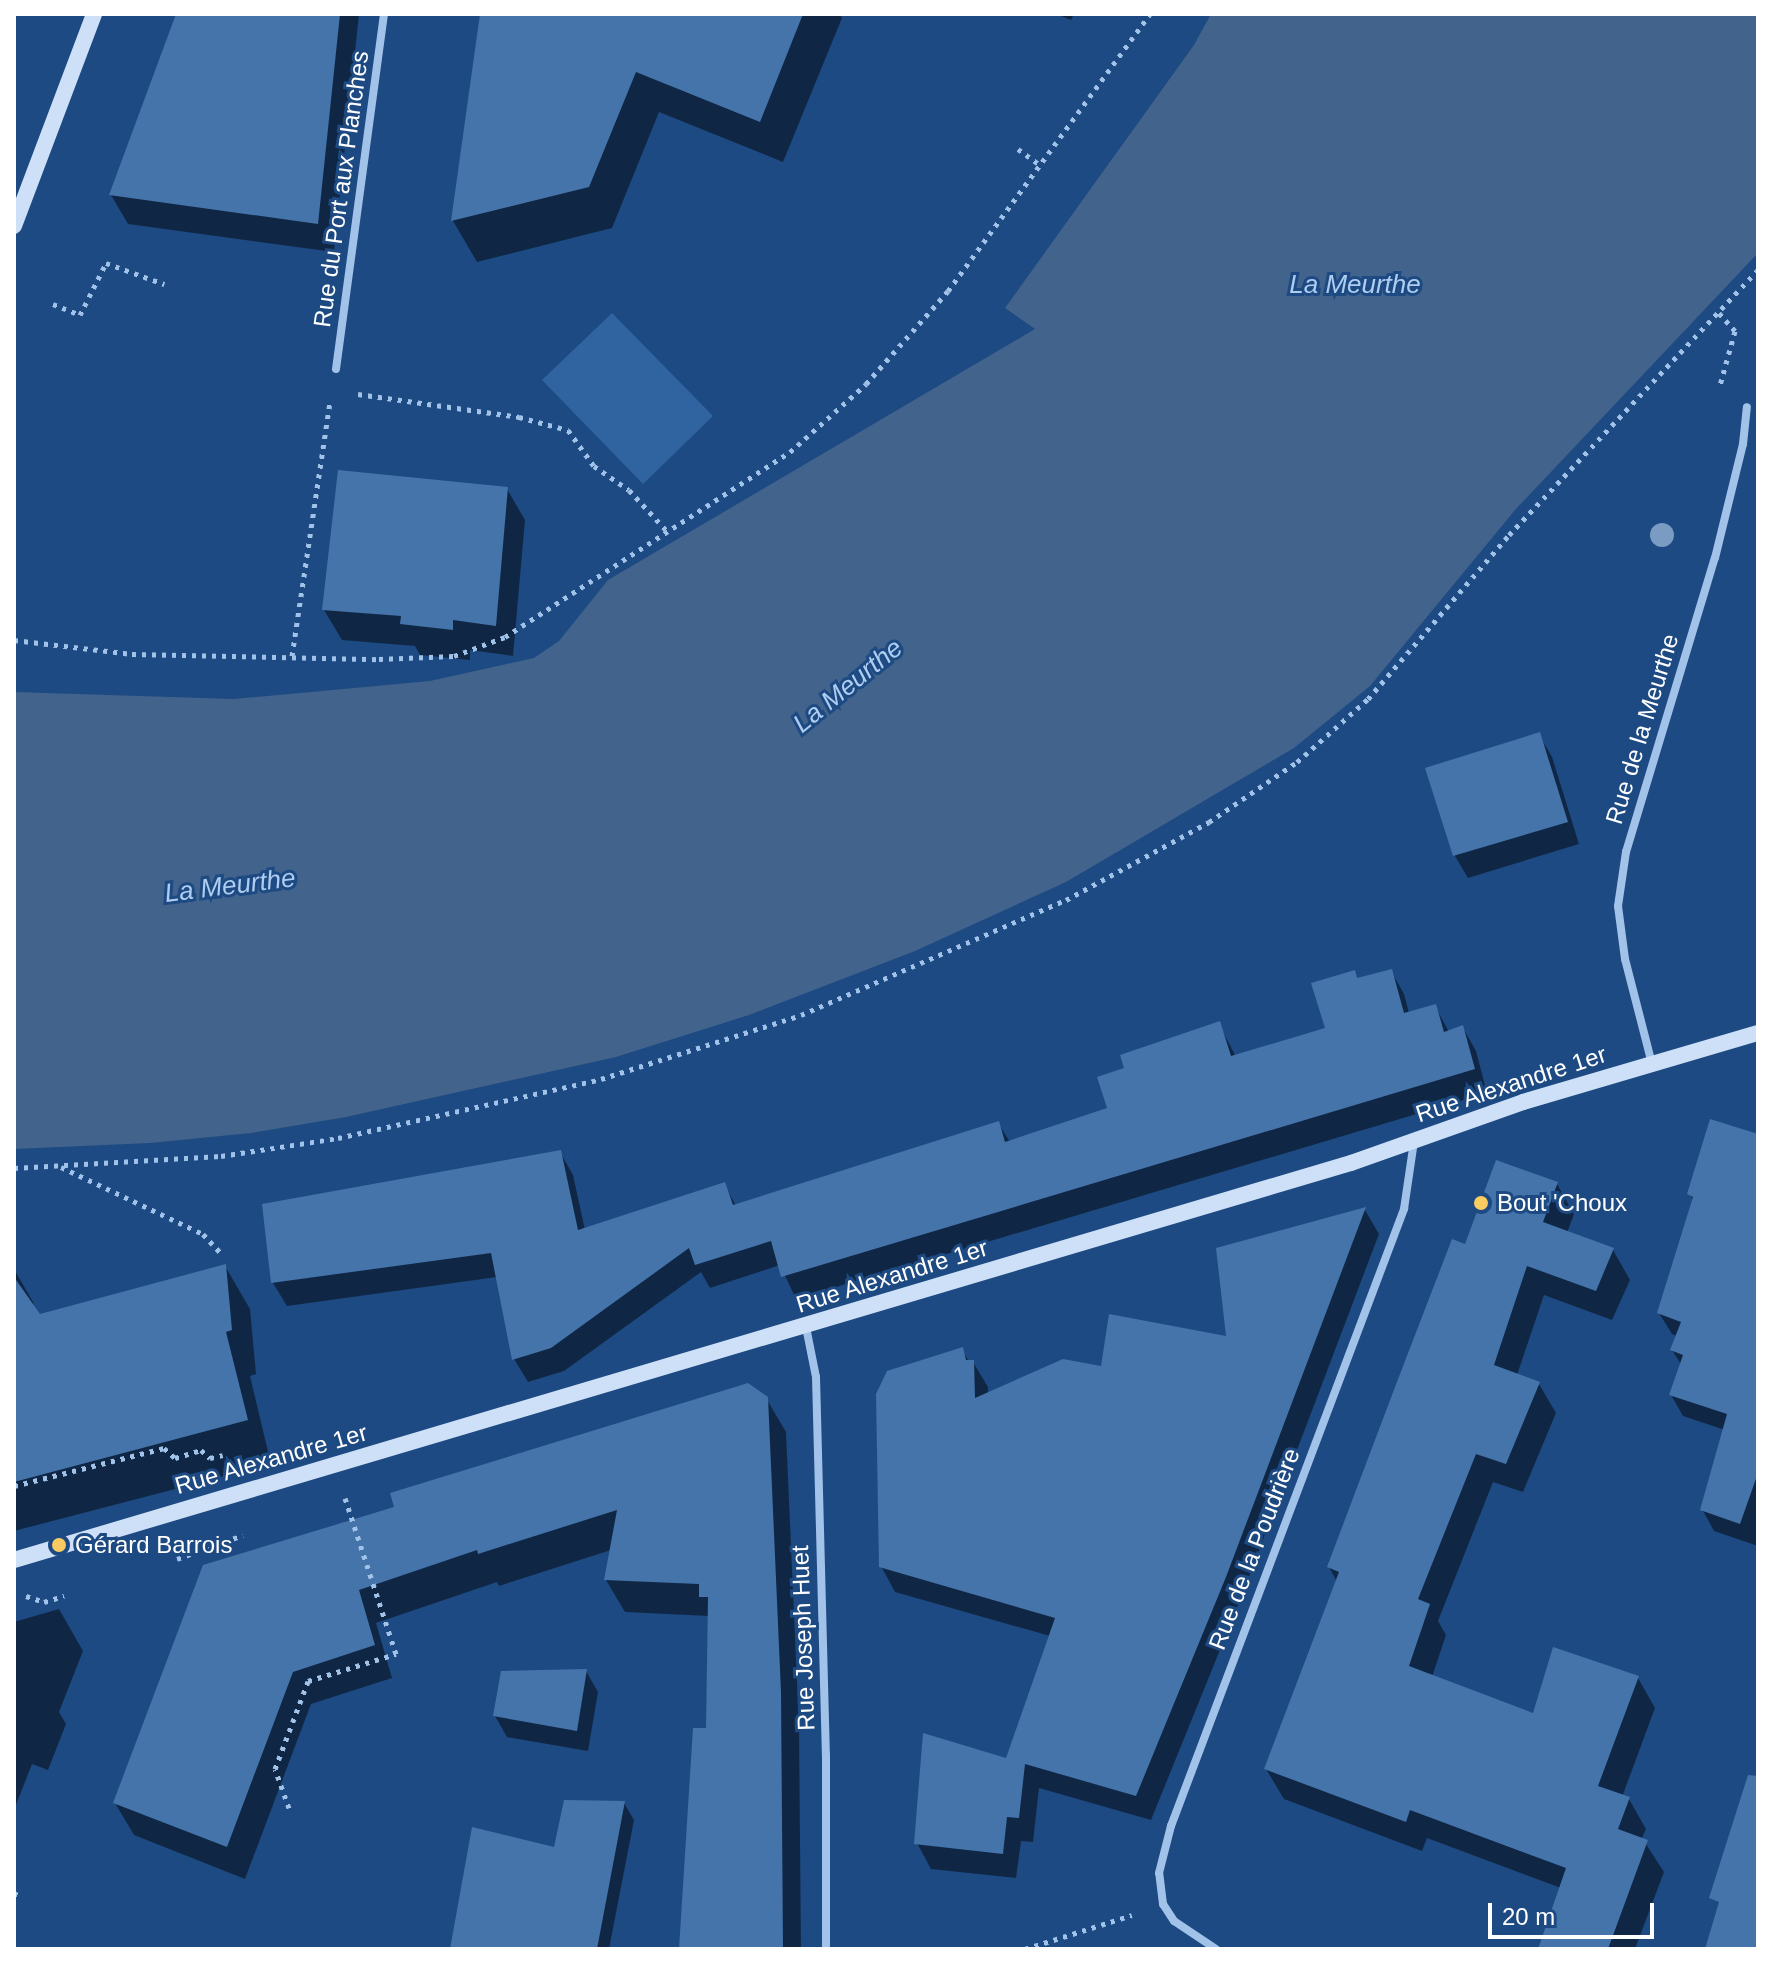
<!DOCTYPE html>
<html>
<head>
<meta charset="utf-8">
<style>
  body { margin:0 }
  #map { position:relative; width:1772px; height:1963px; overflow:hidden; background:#1d4a82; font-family:Helvetica,sans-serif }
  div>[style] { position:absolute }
  .green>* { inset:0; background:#3064a0 }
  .water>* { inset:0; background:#42638c }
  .shadow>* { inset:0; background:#0007 }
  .building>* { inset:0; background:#4574ab }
  .path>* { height:5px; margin-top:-2.5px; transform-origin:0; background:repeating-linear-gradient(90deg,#a2c3e9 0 4px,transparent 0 10px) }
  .street>* { height:8px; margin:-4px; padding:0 4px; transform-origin:4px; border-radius:4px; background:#a2c3e9 }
  .secondary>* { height:16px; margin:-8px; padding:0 8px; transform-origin:8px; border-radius:8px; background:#cde0f7 }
  .trees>* { width:24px; height:24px; margin:-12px; border-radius:50%; background:#7a9bc2 }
  .dots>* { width:22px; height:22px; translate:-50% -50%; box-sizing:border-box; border:4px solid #1d4a82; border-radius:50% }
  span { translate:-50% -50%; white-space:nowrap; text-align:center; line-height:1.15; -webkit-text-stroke:6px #1d4a82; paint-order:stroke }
  .street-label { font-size:24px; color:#fff }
  .poi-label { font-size:24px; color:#fff }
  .left { translate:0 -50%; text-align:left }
  .water-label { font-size:26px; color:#aecdf1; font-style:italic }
  .frame { position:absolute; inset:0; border:16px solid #fff; pointer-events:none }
  .scale { position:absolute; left:1488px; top:1903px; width:166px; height:36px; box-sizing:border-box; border:4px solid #fff; border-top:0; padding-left:10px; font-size:24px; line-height:28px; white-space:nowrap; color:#fff; -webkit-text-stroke:6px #1d4a82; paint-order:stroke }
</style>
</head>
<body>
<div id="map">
  <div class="green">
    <div style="clip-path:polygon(612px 313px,713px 416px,643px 484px,542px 380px)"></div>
  </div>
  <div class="water">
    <div style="clip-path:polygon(1211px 14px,1758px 14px,1758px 253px,1515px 510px,1370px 686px,1294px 748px,1066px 882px,915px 951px,749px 1015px,616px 1057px,346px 1117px,251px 1133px,150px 1143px,14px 1149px,14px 692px,234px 699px,430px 681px,534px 658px,559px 641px,608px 580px,1035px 329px,1005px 308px,1194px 45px)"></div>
  </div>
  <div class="shadow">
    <div style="clip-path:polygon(178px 14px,359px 14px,334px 252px,128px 224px,111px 195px)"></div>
    <div style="clip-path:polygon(483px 14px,840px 14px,842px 18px,783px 162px,659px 112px,612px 228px,477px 262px,453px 221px)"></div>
    <div style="clip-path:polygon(1056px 14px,1074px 14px,1071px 20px)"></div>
    <div style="clip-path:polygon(507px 489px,525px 520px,513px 656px,470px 650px,470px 660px,420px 655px,415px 646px,342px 640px,324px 610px)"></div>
    <div style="clip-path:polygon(1539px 735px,1552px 757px,1579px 844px,1468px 878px,1455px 856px,1427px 769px)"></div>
    <div style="clip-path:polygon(1391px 971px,1404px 994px,1409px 1013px,1435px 1006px,1449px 1032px,1463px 1028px,1476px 1051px,1487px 1093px,796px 1299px,780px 1265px,710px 1288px,701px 1272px,564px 1371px,528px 1382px,514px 1359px,497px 1277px,287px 1306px,273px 1283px,560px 1152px,573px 1175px,585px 1230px,724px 1184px,736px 1206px,998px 1123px,1010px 1142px,1110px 1110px,1127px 1069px,1219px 1024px,1236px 1057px,1327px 1029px,1358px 980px)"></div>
    <div style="clip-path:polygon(1758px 1136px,1758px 1546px,1714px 1531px,1702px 1509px,1725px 1430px,1683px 1416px,1671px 1395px,1682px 1366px,1672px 1350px,1677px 1336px,1672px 1334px,1659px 1313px,1694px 1202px,1690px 1194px)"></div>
    <div style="clip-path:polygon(1557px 1184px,1574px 1214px,1567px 1233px,1613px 1250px,1630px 1280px,1612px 1320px,1544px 1295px,1517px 1375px,1539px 1384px,1556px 1413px,1523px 1492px,1493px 1482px,1438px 1621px,1446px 1635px,1432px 1677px,1534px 1716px,1638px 1678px,1655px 1708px,1622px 1797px,1629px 1799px,1646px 1829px,1642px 1838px,1664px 1872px,1635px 1949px,1541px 1949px,1561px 1888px,1427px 1838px,1422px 1851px,1284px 1799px,1266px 1769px,1337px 1582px,1329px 1567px,1466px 1247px)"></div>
    <div style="clip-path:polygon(1365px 1210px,1379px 1234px,1239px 1603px,1151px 1820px,1039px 1788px,1033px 1842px,1021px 1841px,1016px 1878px,931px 1869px,917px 1843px,1007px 1760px,1050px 1636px,895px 1592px,881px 1566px,962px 1349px,969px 1362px,973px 1362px,988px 1387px,988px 1394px,1228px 1338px,1218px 1250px)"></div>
    <div style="clip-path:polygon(225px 1266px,250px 1309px,256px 1374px,250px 1376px,271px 1464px,14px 1531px,14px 1269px,33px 1302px,37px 1317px)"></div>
    <div style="clip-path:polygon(766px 1398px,786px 1432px,799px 1727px,801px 1949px,682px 1949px,708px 1730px,709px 1616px,625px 1612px,606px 1580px,611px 1550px,499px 1586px,497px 1582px,376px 1623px,392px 1678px,311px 1704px,245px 1879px,134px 1835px,115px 1803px,204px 1566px)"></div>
    <div style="clip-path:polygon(59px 1609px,83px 1651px,59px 1712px,66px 1724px,48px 1770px,32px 1764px,14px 1810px,14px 1622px)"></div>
    <div style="clip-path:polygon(586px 1671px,598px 1692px,588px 1751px,507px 1737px,495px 1716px)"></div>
    <div style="clip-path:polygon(624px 1803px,634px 1820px,609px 1949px,452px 1949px,555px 1850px)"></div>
  </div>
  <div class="building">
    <div style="clip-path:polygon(176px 14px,340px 14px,318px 224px,109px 195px)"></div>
    <div style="clip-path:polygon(480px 14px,803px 14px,760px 122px,636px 72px,589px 187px,451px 221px)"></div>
    <div style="clip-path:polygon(338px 470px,508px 487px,496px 626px,453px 620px,453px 630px,400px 624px,401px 616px,322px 610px)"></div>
    <div style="clip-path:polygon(1540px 732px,1568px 822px,1453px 856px,1425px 768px)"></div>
    <div style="clip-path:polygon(1392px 969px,1404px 1013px,1436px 1004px,1444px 1032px,1463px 1025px,1475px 1069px,781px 1277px,771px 1241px,695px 1265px,689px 1248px,551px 1348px,512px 1360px,491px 1253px,271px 1283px,262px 1204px,561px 1150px,578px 1230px,725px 1182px,733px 1205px,999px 1121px,1005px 1142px,1107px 1108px,1097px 1077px,1124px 1068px,1120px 1055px,1220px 1021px,1231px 1056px,1325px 1028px,1311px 983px,1355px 970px,1357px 978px)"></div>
    <div style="clip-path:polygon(1710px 1119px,1758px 1134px,1758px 1473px,1740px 1524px,1700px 1510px,1727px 1414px,1669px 1395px,1683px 1355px,1670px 1350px,1681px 1322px,1657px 1313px,1693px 1197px,1687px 1194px)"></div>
    <div style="clip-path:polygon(1496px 1160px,1558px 1182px,1543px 1222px,1614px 1248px,1596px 1291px,1527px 1266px,1494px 1365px,1540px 1382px,1506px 1464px,1476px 1454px,1418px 1599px,1430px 1604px,1409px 1666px,1533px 1713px,1553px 1647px,1639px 1676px,1598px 1786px,1630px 1797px,1618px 1829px,1648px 1840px,1608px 1949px,1538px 1949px,1566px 1868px,1410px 1810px,1406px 1822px,1264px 1769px,1339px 1572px,1327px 1567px,1395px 1387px,1452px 1239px,1465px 1244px)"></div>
    <div style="clip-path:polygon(1366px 1207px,1226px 1577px,1136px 1796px,1025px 1764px,1019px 1818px,1007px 1817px,1003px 1854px,914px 1844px,923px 1733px,1006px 1758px,1055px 1618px,879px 1567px,876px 1394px,887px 1371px,963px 1347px,966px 1360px,974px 1360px,975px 1398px,1063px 1359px,1101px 1366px,1109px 1314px,1226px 1336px,1216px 1248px)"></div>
    <div style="clip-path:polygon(226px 1264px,232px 1330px,226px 1332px,248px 1420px,14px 1482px,14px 1277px,40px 1314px)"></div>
    <div style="clip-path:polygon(748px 1383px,768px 1397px,781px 1692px,783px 1949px,679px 1949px,693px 1728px,706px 1728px,708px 1597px,699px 1597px,699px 1584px,604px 1580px,617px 1510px,478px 1554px,477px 1550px,359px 1590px,375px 1645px,293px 1672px,227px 1847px,113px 1803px,203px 1565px,394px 1507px,390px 1493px)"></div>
    <div style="clip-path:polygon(587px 1669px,577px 1731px,493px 1716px,501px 1671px)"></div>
    <div style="clip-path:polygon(1748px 1775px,1758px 1776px,1758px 1949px,1705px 1949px,1719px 1902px,1709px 1898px)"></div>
    <div style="clip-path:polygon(564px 1800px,625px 1801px,597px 1949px,450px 1949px,472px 1827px,554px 1847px)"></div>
  </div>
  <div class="path">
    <div style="left:1018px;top:149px;width:29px;rotate:36deg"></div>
    <div style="left:53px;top:304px;width:29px;rotate:22deg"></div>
    <div style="left:80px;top:315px;width:58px;rotate:-63.4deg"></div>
    <div style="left:106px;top:263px;width:62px;rotate:19.9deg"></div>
    <div style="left:1719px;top:313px;width:24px;rotate:48deg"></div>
    <div style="left:1735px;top:331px;width:56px;rotate:105.5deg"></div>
    <div style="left:358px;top:394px;width:163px;rotate:8.1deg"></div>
    <div style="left:519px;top:417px;width:51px;rotate:14.9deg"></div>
    <div style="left:568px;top:430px;width:44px;rotate:54.2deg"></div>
    <div style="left:594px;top:466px;width:42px;rotate:34.4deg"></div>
    <div style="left:629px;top:490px;width:54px;rotate:47.2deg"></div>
    <div style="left:14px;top:640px;width:119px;rotate:6.8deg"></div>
    <div style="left:132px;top:654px;width:247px;rotate:1.2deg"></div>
    <div style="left:379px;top:659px;width:75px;rotate:-2.3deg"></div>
    <div style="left:454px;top:656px;width:54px;rotate:-20.4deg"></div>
    <div style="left:505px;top:637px;width:340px;rotate:-33deg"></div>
    <div style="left:790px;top:452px;width:102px;rotate:-41.8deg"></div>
    <div style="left:866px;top:384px;width:124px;rotate:-48.6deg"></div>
    <div style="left:948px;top:291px;width:343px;rotate:-53.9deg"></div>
    <div style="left:292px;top:656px;width:258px;rotate:-81.5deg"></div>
    <div style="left:61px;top:1167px;width:157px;rotate:25.3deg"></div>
    <div style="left:203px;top:1234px;width:26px;rotate:47deg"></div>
    <div style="left:14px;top:1168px;width:207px;rotate:-3.3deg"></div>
    <div style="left:221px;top:1156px;width:118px;rotate:-8.7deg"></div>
    <div style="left:338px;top:1138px;width:270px;rotate:-12.6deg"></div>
    <div style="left:601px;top:1079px;width:210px;rotate:-17.7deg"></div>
    <div style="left:801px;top:1015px;width:289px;rotate:-23.5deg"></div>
    <div style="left:1066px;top:900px;width:163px;rotate:-28.6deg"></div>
    <div style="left:1209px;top:822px;width:107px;rotate:-34.3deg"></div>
    <div style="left:1297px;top:762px;width:95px;rotate:-41.6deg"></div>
    <div style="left:1368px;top:699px;width:216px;rotate:-49.3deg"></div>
    <div style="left:1509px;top:535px;width:364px;rotate:-46.8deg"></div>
    <div style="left:14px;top:1486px;width:155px;rotate:-14.2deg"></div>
    <div style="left:164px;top:1448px;width:15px;rotate:42deg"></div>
    <div style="left:175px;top:1458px;width:27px;rotate:-17deg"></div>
    <div style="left:201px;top:1450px;width:12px;rotate:42deg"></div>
    <div style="left:210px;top:1458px;width:13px;rotate:-13deg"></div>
    <div style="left:177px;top:1559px;width:70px;rotate:-20deg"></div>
    <div style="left:26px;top:1596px;width:19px;rotate:18deg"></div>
    <div style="left:44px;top:1602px;width:21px;rotate:-17deg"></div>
    <div style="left:289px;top:1808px;width:41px;rotate:-109.7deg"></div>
    <div style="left:275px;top:1769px;width:94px;rotate:-69.4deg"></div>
    <div style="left:308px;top:1681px;width:92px;rotate:-17.1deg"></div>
    <div style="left:396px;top:1654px;width:164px;rotate:-108.1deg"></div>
    <div style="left:14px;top:1893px;width:4px;rotate:27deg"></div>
    <div style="left:1025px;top:1949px;width:112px;rotate:-17.6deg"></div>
  </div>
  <div class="street">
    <div style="left:336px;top:369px;width:358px;rotate:-82.3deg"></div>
    <div style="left:1652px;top:1064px;width:108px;rotate:-104.4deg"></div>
    <div style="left:1625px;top:959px;width:53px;rotate:-97.5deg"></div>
    <div style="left:1618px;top:906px;width:55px;rotate:-81.6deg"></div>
    <div style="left:1626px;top:852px;width:307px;rotate:-73.2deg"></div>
    <div style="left:1715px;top:558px;width:117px;rotate:-76.2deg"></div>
    <div style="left:1743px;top:444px;width:37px;rotate:-84deg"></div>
    <div style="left:806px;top:1327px;width:51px;rotate:78.7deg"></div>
    <div style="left:816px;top:1377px;width:378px;rotate:88.5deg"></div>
    <div style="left:826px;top:1755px;width:194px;rotate:90deg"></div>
    <div style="left:1216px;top:1949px;width:50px;rotate:-146.3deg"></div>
    <div style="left:1174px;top:1921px;width:20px;rotate:-123deg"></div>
    <div style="left:1163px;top:1904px;width:31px;rotate:-97deg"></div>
    <div style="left:1159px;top:1873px;width:49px;rotate:-75.7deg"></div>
    <div style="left:1171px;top:1826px;width:660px;rotate:-69.31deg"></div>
    <div style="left:1404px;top:1209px;width:69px;rotate:-81.6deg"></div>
  </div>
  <div class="secondary">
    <div style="left:14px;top:226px;width:227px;rotate:-69.3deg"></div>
    <div style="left:14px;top:1560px;width:1395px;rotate:-16.54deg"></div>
    <div style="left:1351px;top:1163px;width:182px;rotate:-19.5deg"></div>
    <div style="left:1523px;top:1102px;width:245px;rotate:-16.4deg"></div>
  </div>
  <div class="trees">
    <div style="left:1662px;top:535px"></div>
  </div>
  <div class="dots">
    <div style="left:1481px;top:1203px;background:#f9cb61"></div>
    <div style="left:59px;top:1545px;background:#f9cb61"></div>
  </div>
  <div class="street-label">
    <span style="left:341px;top:189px;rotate:-82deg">Rue du Port aux Planches</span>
    <span style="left:1642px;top:729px;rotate:-73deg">Rue de la Meurthe</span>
    <span style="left:1511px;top:1084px;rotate:-18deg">Rue Alexandre 1er</span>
    <span style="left:892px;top:1276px;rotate:-17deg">Rue Alexandre 1er</span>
    <span style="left:271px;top:1459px;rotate:-16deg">Rue Alexandre 1er</span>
    <span style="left:1254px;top:1549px;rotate:-69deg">Rue de la Poudrière</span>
    <span style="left:803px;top:1638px;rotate:-92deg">Rue Joseph Huet</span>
  </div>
  <div class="poi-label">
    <span class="left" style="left:1497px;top:1203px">Bout 'Choux</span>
    <span class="left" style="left:75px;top:1545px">Gérard Barrois</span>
  </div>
  <div class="water-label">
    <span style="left:1355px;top:285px">La Meurthe</span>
    <span style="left:848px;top:686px;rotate:-39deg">La Meurthe</span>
    <span style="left:230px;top:886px;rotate:-7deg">La Meurthe</span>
  </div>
  <div class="frame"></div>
  <div class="scale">20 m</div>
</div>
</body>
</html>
